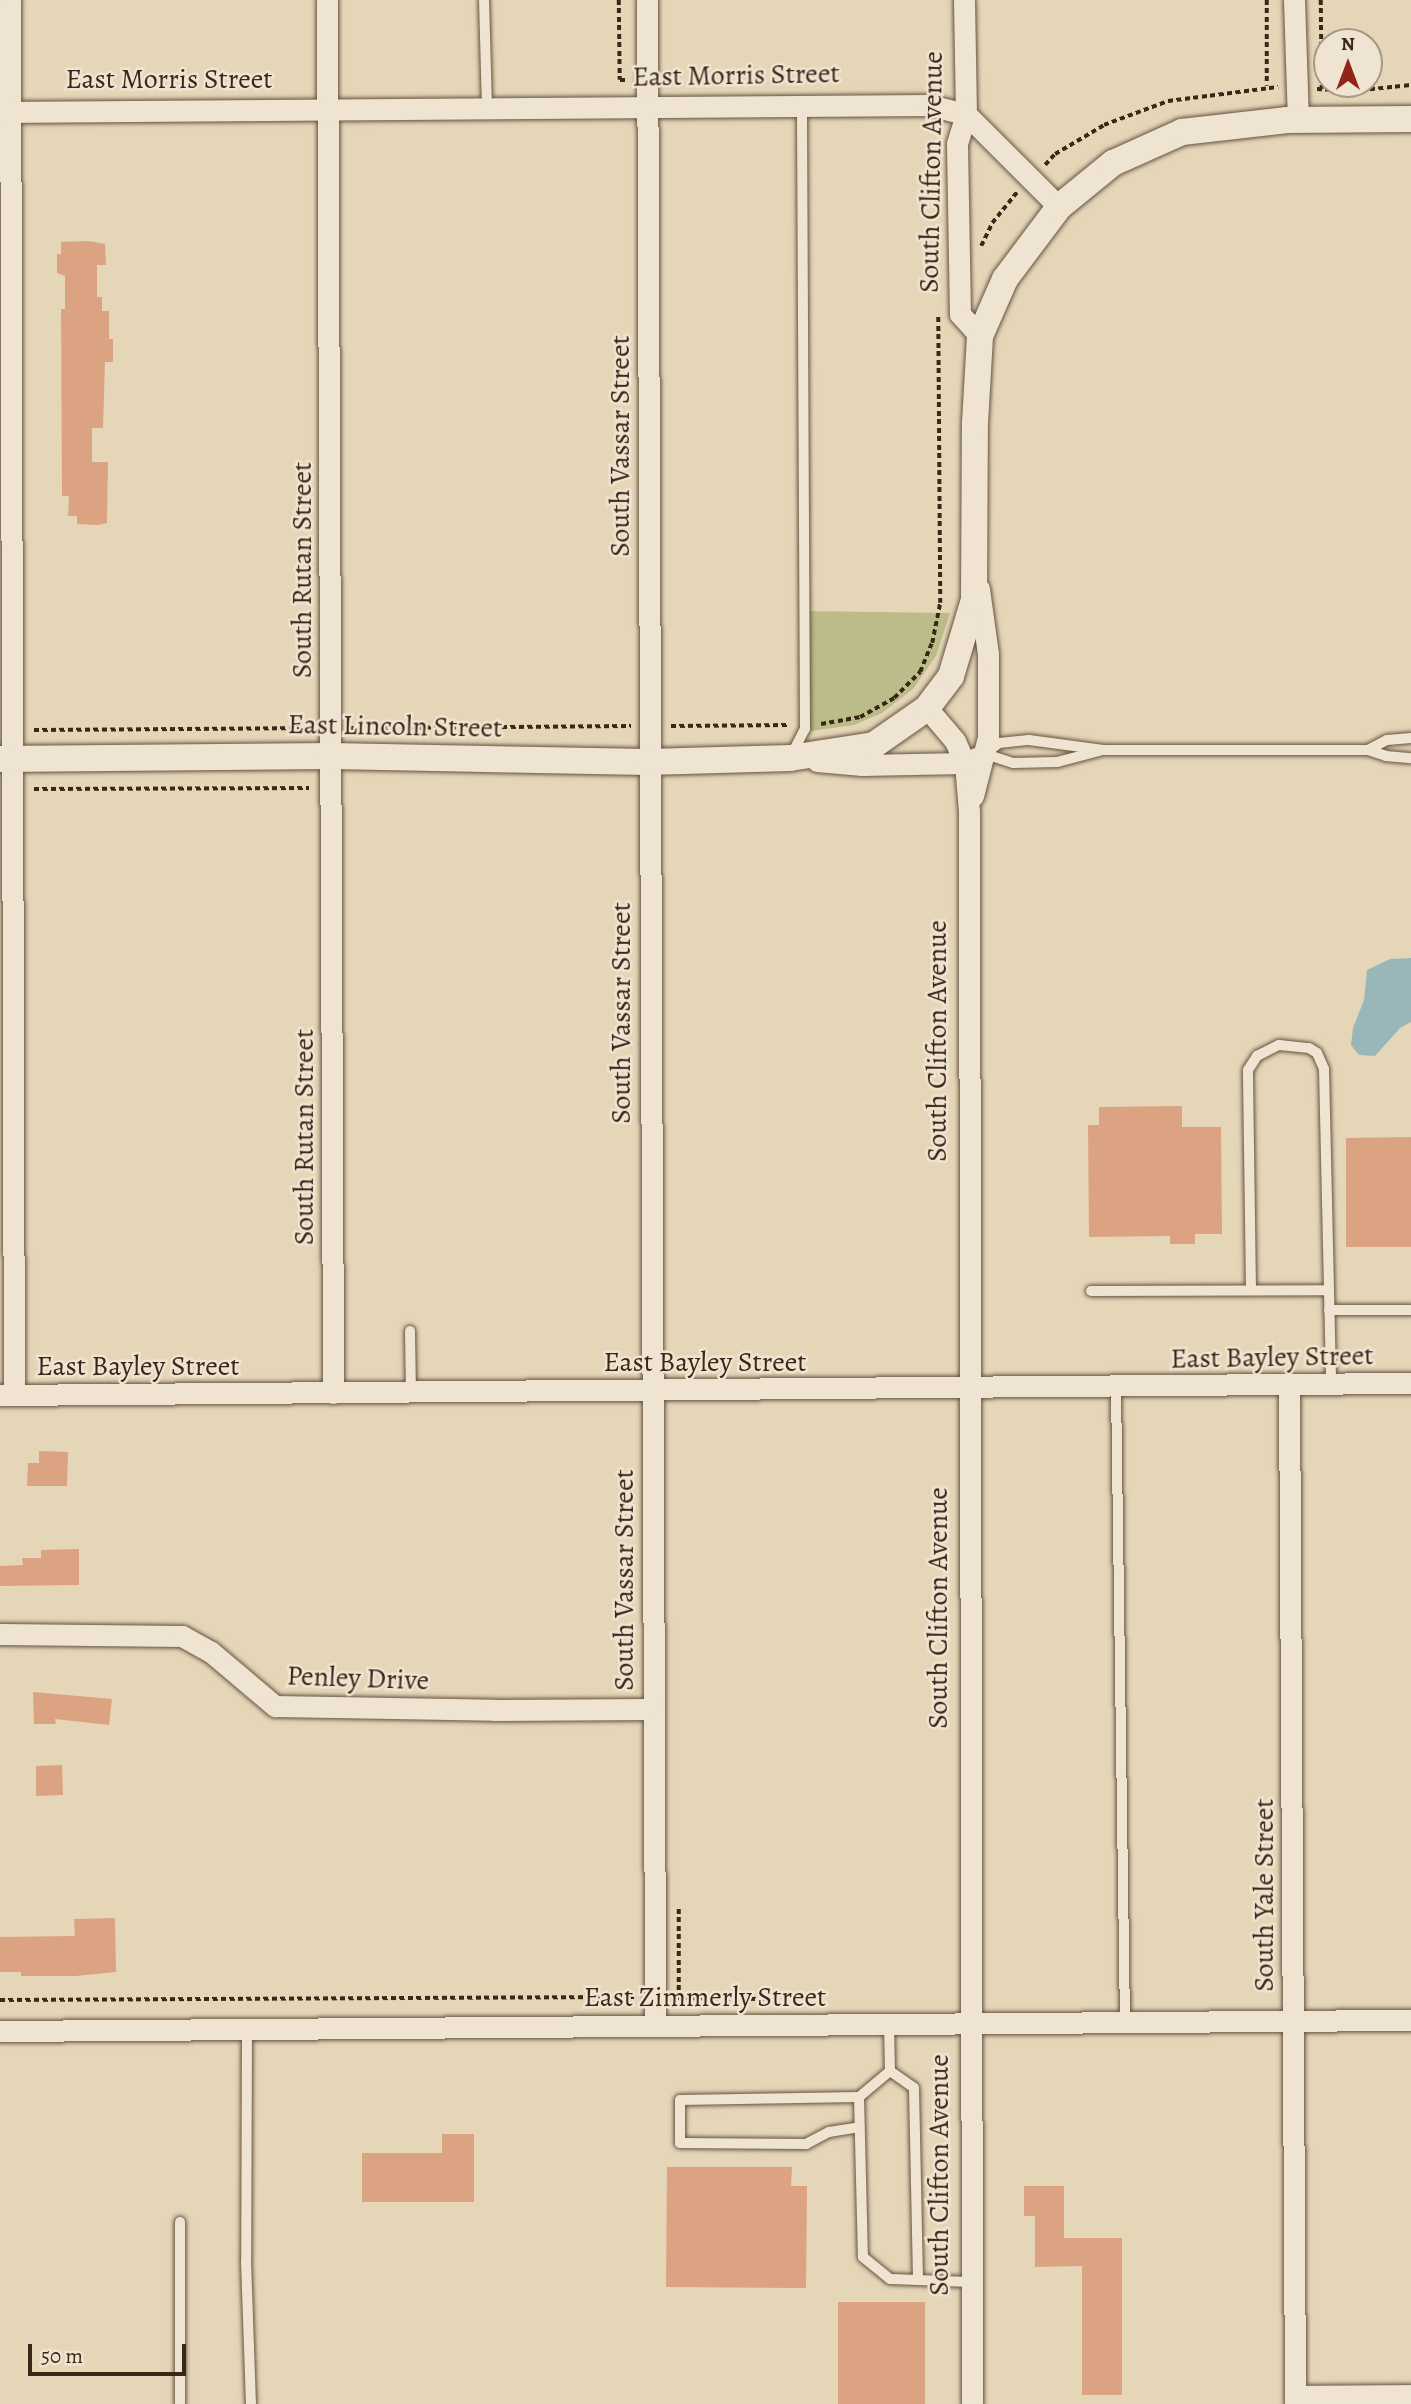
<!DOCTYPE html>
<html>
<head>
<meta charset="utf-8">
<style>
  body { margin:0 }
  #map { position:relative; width:1411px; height:2404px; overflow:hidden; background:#e5d6b8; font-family:Alegreya,serif }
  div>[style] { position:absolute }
  .green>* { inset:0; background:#bbbc8a }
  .water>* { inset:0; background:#99b7b8 }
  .building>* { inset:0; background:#dca383 }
  .path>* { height:3.5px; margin-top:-1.75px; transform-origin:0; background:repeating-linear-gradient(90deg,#3b2718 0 5px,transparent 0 8.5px) }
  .roads { filter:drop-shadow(0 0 2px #665340) drop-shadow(0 0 2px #665340) }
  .service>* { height:10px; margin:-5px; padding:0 5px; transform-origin:5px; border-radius:5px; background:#eee4d1 }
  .minor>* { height:21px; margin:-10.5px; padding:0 10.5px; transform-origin:10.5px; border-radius:10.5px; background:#eee4d1 }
  .tertiary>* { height:26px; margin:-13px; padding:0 13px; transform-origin:13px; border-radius:13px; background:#eee4d1 }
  span { translate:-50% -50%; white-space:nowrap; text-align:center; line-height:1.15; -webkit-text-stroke:5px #eee4d1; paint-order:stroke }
  .street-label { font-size:28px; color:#3b2718 }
  .north { position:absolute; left:1313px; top:28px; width:70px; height:70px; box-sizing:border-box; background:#eee4d1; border:2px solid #a69887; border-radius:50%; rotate:0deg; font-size:19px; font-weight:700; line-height:28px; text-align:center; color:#3b2718 }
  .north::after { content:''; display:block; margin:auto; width:24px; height:32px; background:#8f2418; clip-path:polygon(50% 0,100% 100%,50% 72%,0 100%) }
  .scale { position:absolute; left:28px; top:2344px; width:158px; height:32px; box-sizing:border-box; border:4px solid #3b2718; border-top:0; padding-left:9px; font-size:21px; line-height:24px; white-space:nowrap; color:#3b2718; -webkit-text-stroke:5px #eee4d1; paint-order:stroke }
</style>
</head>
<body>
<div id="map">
  <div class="green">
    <div style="clip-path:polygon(804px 611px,950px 613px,936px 656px,913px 689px,882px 713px,854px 725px,804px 732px)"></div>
  </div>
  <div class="water">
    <div style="clip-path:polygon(1411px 958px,1411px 1022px,1400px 1028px,1375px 1056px,1359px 1055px,1351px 1045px,1353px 1028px,1364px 1000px,1367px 970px,1390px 959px)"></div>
  </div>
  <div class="building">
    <div style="clip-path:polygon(88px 241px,105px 244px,106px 265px,97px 265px,97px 297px,102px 297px,102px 311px,109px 311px,109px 339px,113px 339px,113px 362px,105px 362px,103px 428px,92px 428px,92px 462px,108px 462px,107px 523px,98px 525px,77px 524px,77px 516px,68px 516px,69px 496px,62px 496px,61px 309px,65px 309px,65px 276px,57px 273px,57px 254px,61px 254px,61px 242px)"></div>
    <div style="clip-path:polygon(1182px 1106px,1182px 1127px,1221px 1127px,1222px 1234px,1195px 1234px,1195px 1244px,1170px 1244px,1170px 1236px,1089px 1237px,1088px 1125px,1099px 1125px,1099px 1107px)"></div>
    <div style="clip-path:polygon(1411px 1137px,1411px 1247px,1346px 1247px,1346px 1138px)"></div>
    <div style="clip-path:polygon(39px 1451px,68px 1452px,67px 1486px,27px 1486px,28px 1463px,39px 1463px)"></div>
    <div style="clip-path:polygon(79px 1549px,79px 1585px,0 1586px,0 1566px,23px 1565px,22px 1558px,41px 1558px,41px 1550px)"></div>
    <div style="clip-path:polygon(33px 1692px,112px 1699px,109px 1725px,55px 1719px,56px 1724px,34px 1724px)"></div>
    <div style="clip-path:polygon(62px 1765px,63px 1795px,36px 1796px,36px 1766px)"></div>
    <div style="clip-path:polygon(115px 1918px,116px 1972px,76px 1976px,21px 1976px,21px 1972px,0 1972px,0 1937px,75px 1936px,74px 1919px)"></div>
    <div style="clip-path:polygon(442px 2134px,474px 2134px,474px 2202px,362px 2202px,362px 2153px,442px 2153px)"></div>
    <div style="clip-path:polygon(667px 2167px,792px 2167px,791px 2186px,807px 2186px,806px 2288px,666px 2287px)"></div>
    <div style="clip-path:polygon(1024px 2186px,1064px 2186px,1064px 2238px,1122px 2238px,1122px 2395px,1082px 2395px,1082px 2266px,1035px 2267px,1035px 2216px,1024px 2216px)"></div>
    <div style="clip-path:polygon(838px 2302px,925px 2302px,925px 2404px,838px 2404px)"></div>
  </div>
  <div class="path">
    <div style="left:619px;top:0;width:80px;rotate:89.3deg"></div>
    <div style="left:620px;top:80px;width:9px"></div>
    <div style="left:1267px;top:0;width:86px;rotate:90deg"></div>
    <div style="left:1321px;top:0;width:89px;rotate:89.4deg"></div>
    <div style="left:1317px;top:89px;width:36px;rotate:3deg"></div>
    <div style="left:1353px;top:91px;width:58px;rotate:-5.9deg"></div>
    <div style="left:1045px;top:165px;width:15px;rotate:-48deg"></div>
    <div style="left:1055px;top:154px;width:57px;rotate:-30.6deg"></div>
    <div style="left:1104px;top:125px;width:68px;rotate:-20.6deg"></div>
    <div style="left:1168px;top:101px;width:111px;rotate:-7.3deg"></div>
    <div style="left:981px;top:246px;width:25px;rotate:-64deg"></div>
    <div style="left:992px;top:223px;width:40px;rotate:-51deg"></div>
    <div style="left:821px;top:724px;width:40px;rotate:-10deg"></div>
    <div style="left:860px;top:717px;width:39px;rotate:-29deg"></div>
    <div style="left:894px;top:698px;width:37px;rotate:-45deg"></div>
    <div style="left:920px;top:672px;width:31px;rotate:-68deg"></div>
    <div style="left:932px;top:643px;width:41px;rotate:-78.7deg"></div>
    <div style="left:940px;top:603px;width:288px;rotate:-90.4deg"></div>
    <div style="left:671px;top:726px;width:118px;rotate:-0.5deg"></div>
    <div style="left:349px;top:728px;width:282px;rotate:-0.4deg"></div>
    <div style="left:34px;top:730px;width:275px;rotate:-0.4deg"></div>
    <div style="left:34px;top:789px;width:275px;rotate:-0.2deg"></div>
    <div style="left:679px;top:1909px;width:89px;rotate:90deg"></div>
    <div style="left:674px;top:1998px;width:97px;rotate:0.6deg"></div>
    <div style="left:0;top:2000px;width:635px;rotate:-0.27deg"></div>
  </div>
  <div class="roads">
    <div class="service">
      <div style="left:484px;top:0;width:109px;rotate:88.4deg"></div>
      <div style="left:1103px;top:750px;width:48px;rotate:165.4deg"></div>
      <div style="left:1057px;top:762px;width:44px;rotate:178.7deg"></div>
      <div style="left:1013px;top:763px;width:29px;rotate:-162deg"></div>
      <div style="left:985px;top:754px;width:18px;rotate:-38deg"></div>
      <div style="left:999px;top:743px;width:30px;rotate:-6deg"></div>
      <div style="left:1029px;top:740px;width:75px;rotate:7.7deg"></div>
      <div style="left:1103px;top:750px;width:265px"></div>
      <div style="left:1368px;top:750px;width:19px;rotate:18deg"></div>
      <div style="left:1386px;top:756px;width:25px;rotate:5deg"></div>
      <div style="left:1368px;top:750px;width:21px;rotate:-28deg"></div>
      <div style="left:1387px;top:740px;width:24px;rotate:-5deg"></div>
      <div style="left:791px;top:756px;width:30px;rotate:-63deg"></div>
      <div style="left:805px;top:729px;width:623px;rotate:-90.28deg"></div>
      <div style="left:1251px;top:1290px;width:220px;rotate:-90.8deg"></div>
      <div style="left:1248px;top:1070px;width:17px;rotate:-57deg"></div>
      <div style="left:1257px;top:1056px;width:25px;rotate:-27deg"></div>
      <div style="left:1279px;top:1045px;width:30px;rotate:6deg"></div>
      <div style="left:1309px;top:1048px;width:9px;rotate:32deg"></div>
      <div style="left:1317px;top:1053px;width:17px;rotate:66deg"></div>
      <div style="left:1324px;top:1069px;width:315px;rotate:88.7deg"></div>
      <div style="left:1091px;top:1291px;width:238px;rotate:-0.2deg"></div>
      <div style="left:1329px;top:1310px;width:82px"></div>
      <div style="left:410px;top:1331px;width:61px;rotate:89.1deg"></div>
      <div style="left:1116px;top:1387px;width:635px;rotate:89.19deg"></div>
      <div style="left:889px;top:2024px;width:47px;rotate:88.8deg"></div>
      <div style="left:247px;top:2029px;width:232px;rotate:90.2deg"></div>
      <div style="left:246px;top:2261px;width:143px;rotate:88deg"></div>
      <div style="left:890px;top:2071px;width:40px;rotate:140deg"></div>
      <div style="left:859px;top:2097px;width:160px;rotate:88.6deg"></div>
      <div style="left:863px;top:2257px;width:35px;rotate:39deg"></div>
      <div style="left:890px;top:2279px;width:81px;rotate:2.1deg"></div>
      <div style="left:890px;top:2071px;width:29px;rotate:35deg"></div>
      <div style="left:914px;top:2088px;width:192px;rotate:88.8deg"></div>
      <div style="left:859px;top:2097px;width:179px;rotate:179deg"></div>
      <div style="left:680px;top:2100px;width:43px;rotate:90deg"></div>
      <div style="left:680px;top:2143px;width:126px;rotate:0.5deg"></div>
      <div style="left:806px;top:2144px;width:26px;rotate:-28deg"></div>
      <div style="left:829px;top:2132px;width:31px;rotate:-9deg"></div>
      <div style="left:180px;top:2222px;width:182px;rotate:90deg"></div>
    </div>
    <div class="minor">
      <div style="left:10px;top:0;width:1395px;rotate:89.84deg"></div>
      <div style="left:327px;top:0;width:1393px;rotate:89.75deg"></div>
      <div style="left:647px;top:0;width:2025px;rotate:89.77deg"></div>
      <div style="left:964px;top:0;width:114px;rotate:89deg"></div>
      <div style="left:966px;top:114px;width:31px;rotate:107deg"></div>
      <div style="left:957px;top:144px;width:170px;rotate:89deg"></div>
      <div style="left:960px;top:314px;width:30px;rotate:48deg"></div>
      <div style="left:1294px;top:0;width:120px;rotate:88.1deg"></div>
      <div style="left:0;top:112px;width:929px;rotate:-0.43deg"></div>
      <div style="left:929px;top:105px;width:38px;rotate:14deg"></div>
      <div style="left:966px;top:114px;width:132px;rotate:45deg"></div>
      <div style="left:927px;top:708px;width:43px;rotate:49.7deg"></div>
      <div style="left:955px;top:741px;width:24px;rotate:66deg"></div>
      <div style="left:965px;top:763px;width:49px;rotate:85.3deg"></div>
      <div style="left:969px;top:812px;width:1592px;rotate:89.89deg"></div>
      <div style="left:817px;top:761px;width:45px;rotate:5.1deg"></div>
      <div style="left:862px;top:765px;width:103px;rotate:-1.1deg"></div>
      <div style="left:965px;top:763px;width:12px;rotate:-24deg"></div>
      <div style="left:973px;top:796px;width:61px;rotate:-75.7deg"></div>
      <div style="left:988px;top:737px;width:83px;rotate:-90deg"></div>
      <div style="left:988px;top:654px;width:66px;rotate:-97.9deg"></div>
      <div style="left:1289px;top:1385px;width:1019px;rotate:89.66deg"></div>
      <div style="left:0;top:1395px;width:1411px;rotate:-0.49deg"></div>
      <div style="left:0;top:1634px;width:182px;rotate:0.6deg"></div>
      <div style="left:182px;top:1636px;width:33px;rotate:29deg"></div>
      <div style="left:211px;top:1652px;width:84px;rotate:40.2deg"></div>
      <div style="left:275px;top:1706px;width:219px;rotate:1deg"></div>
      <div style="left:494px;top:1710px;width:158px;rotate:-0.4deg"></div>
      <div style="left:0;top:2031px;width:1411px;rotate:-0.45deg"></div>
      <div style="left:1295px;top:2396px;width:116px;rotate:-0.5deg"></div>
    </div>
    <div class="tertiary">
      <div style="left:0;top:759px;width:331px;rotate:-0.5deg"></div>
      <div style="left:331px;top:756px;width:317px;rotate:1.1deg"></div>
      <div style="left:648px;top:762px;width:142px;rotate:-1.6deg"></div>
      <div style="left:790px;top:758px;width:85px;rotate:-8.8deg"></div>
      <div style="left:874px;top:745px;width:65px;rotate:-34.9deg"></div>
      <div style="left:927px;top:708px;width:40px;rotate:-53deg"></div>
      <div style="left:951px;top:676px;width:79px;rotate:-73.2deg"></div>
      <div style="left:974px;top:600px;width:177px;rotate:-89.7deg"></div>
      <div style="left:975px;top:423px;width:87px;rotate:-86.7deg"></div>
      <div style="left:980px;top:336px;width:62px;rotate:-66.3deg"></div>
      <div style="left:1005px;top:279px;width:90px;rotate:-53.1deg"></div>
      <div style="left:1059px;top:207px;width:70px;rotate:-39.2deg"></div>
      <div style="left:1113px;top:163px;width:76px;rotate:-24.2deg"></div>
      <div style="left:1182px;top:132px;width:106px;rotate:-6.5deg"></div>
      <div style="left:1287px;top:120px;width:124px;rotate:-0.5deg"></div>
    </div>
  </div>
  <div class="street-label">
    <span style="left:736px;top:75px;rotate:-1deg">East Morris Street</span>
    <span style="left:169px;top:79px">East Morris Street</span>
    <span style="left:931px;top:172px;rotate:-89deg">South Clifton Avenue</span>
    <span style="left:620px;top:446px;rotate:-90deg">South Vassar Street</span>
    <span style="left:302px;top:570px;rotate:-90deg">South Rutan Street</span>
    <span style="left:395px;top:726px;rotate:1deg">East Lincoln Street</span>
    <span style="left:621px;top:1013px;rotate:-90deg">South Vassar Street</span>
    <span style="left:937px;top:1041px;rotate:-90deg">South Clifton Avenue</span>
    <span style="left:304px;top:1137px;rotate:-90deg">South Rutan Street</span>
    <span style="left:1272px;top:1357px;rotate:-1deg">East Bayley Street</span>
    <span style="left:705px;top:1362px">East Bayley Street</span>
    <span style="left:138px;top:1366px">East Bayley Street</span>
    <span style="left:624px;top:1580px;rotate:-90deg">South Vassar Street</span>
    <span style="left:938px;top:1608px;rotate:-90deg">South Clifton Avenue</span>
    <span style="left:358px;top:1678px;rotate:2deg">Penley Drive</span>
    <span style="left:1264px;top:1895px;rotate:-90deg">South Yale Street</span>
    <span style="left:705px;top:1997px">East Zimmerly Street</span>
    <span style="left:939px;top:2175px;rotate:-90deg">South Clifton Avenue</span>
  </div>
  <div class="north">N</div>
  <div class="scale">50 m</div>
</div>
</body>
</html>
